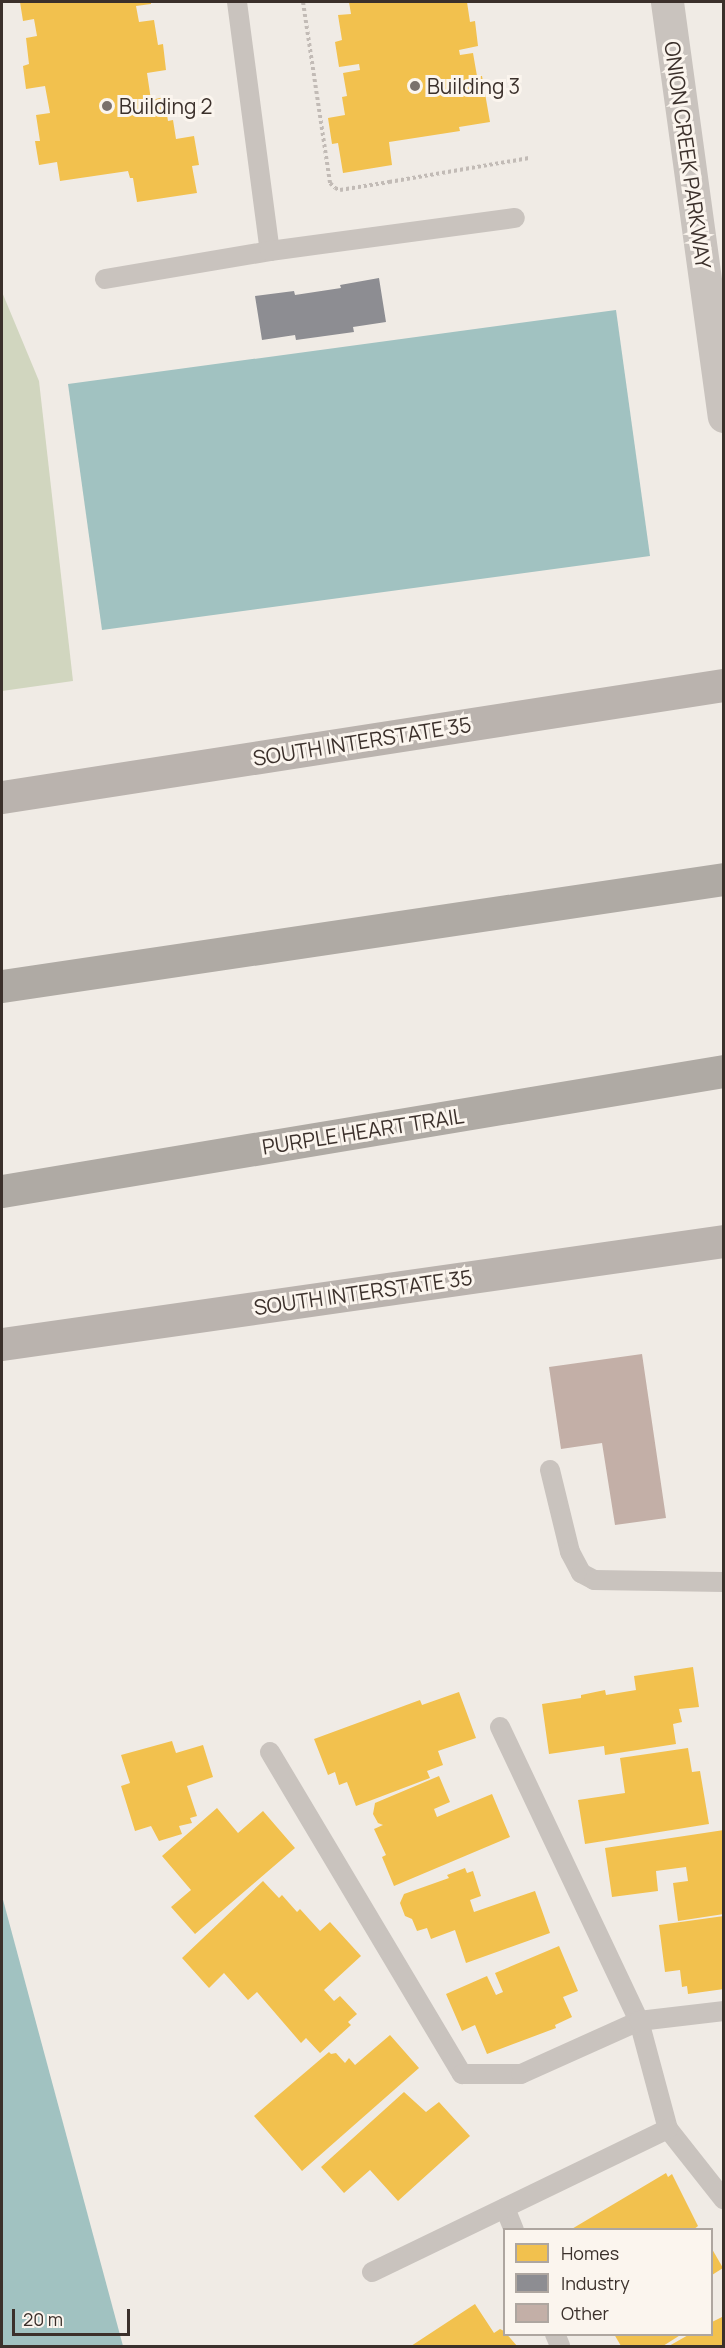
<!DOCTYPE html>
<html>
<head>
<meta charset="utf-8">
<style>
  body { margin:0 }
  #map { position:relative; width:725px; height:2348px; overflow:hidden; background:#f0ebe5; font-family:Manrope,sans-serif }
  div>[style] { position:absolute }
  .green>* { inset:0; background:#d1d6bf }
  .water>* { inset:0; background:#a1c2c1 }
  .homes>* { inset:0; background:#f2c14e }
  .industry>* { inset:0; background:#8d8d92 }
  .building>* { inset:0; background:#c3afa7 }
  .path>* { height:4px; margin-top:-2px; transform-origin:0; background:repeating-linear-gradient(90deg,#c2bbb6 0 3px,transparent 0 6px) }
  .service>* { height:20px; margin:-10px; padding:0 10px; transform-origin:10px; border-radius:10px; background:#c9c3be }
  .tertiary>* { height:33px; margin:-16.5px; padding:0 16.5px; transform-origin:16.5px; border-radius:16.5px; background:#c9c3be }
  .secondary>* { height:33px; margin:-16.5px; padding:0 16.5px; transform-origin:16.5px; border-radius:16.5px; background:#bab3ae }
  .motorway>* { height:33px; margin:-16.5px; padding:0 16.5px; transform-origin:16.5px; border-radius:16.5px; background:#afaaa4 }
  .dots>* { width:16px; height:16px; translate:-50% -50%; box-sizing:border-box; border:3px solid #fbf5ee; border-radius:50% }
  span { translate:-50% -50%; white-space:nowrap; text-align:center; line-height:1.15; -webkit-text-stroke:6px #fbf5ee; paint-order:stroke }
  .poi-label { font-size:21px; color:#3b302b }
  .left { translate:0 -50%; text-align:left }
  .street-label { font-size:21px; color:#3b302b }
  .frame { position:absolute; inset:0; border:3px solid #3b302b; pointer-events:none }
  .legend { position:absolute; left:503px; top:2228px; width:210px; height:108px; box-sizing:border-box; background:#fbf5ee; border:2px solid #aea6a0; margin:0; padding:8px 10px; list-style:none; font-size:18px; color:#3b302b }
  .legend li { display:flex; align-items:center; gap:12px; height:30px }
  .legend b { width:30px; border:2px solid #aea6a0 }
  .scale { position:absolute; left:12px; top:2309px; width:118px; height:27px; box-sizing:border-box; border:3px solid #3b302b; border-top:0; padding-left:8px; font-size:18px; line-height:21px; white-space:nowrap; color:#3b302b; -webkit-text-stroke:4px #fbf5ee; paint-order:stroke }
</style>
</head>
<body>
<div id="map">
  <div class="green">
    <div style="clip-path:polygon(2px 292px,39px 381px,73px 681px,2px 691px)"></div>
  </div>
  <div class="water">
    <div style="clip-path:polygon(616px 310px,650px 556px,102px 630px,68px 384px)"></div>
    <div style="clip-path:polygon(2px 1896px,123px 2346px,2px 2346px)"></div>
  </div>
  <div class="homes">
    <div style="clip-path:polygon(20px 2px,151px 2px,151px 4px,136px 6px,139px 22px,154px 20px,158px 45px,163px 44px,166px 70px,147px 73px,151px 100px,164px 97px,168px 121px,173px 120px,176px 139px,194px 136px,199px 165px,192px 166px,197px 193px,137px 202px,133px 178px,130px 178px,128px 171px,60px 181px,57px 162px,39px 165px,35px 141px,40px 141px,36px 115px,50px 113px,45px 86px,26px 89px,23px 66px,29px 64px,26px 38px,37px 36px,34px 19px,23px 21px)"></div>
    <div style="clip-path:polygon(349px 2px,467px 2px,470px 22px,475px 21px,478px 46px,459px 50px,460px 55px,473px 53px,477px 76px,482px 76px,490px 122px,459px 127px,460px 131px,389px 142px,392px 165px,343px 173px,338px 143px,332px 144px,328px 118px,345px 115px,342px 97px,347px 96px,343px 73px,360px 70px,359px 64px,339px 67px,335px 42px,342px 40px,338px 15px,351px 14px)"></div>
    <div style="clip-path:polygon(693px 1667px,699px 1707px,679px 1709px,682px 1722px,673px 1724px,676px 1744px,605px 1755px,604px 1746px,549px 1754px,542px 1704px,581px 1698px,581px 1695px,605px 1690px,606px 1695px,636px 1690px,634px 1676px)"></div>
    <div style="clip-path:polygon(459px 1692px,476px 1738px,438px 1751px,443px 1765px,427px 1771px,430px 1778px,356px 1806px,347px 1782px,339px 1785px,335px 1772px,328px 1775px,314px 1739px,420px 1700px,422px 1705px)"></div>
    <div style="clip-path:polygon(172px 1741px,176px 1753px,203px 1745px,213px 1777px,187px 1786px,197px 1816px,190px 1818px,192px 1823px,179px 1826px,182px 1834px,159px 1841px,151px 1826px,135px 1831px,121px 1786px,130px 1783px,121px 1755px)"></div>
    <div style="clip-path:polygon(688px 1748px,692px 1772px,700px 1771px,709px 1824px,585px 1844px,578px 1800px,625px 1793px,620px 1758px)"></div>
    <div style="clip-path:polygon(439px 1776px,450px 1802px,434px 1809px,437px 1817px,492px 1794px,510px 1837px,394px 1886px,382px 1857px,386px 1855px,374px 1829px,383px 1825px,378px 1823px,373px 1814px,375px 1803px)"></div>
    <div style="clip-path:polygon(217px 1808px,238px 1833px,263px 1811px,295px 1848px,195px 1934px,171px 1907px,191px 1890px,162px 1856px)"></div>
    <div style="clip-path:polygon(724px 1830px,724px 1914px,678px 1921px,673px 1883px,688px 1881px,686px 1867px,656px 1871px,658px 1891px,612px 1897px,605px 1848px)"></div>
    <div style="clip-path:polygon(465px 1868px,467px 1873px,473px 1871px,481px 1896px,470px 1900px,474px 1912px,535px 1891px,550px 1933px,466px 1963px,455px 1930px,431px 1939px,427px 1928px,417px 1931px,412px 1919px,405px 1916px,400px 1903px,404px 1894px,449px 1878px,447px 1875px)"></div>
    <div style="clip-path:polygon(263px 1881px,279px 1898px,282px 1895px,297px 1912px,300px 1909px,320px 1931px,330px 1922px,361px 1956px,324px 1990px,334px 2001px,340px 1996px,357px 2014px,348px 2022px,351px 2025px,320px 2053px,306px 2038px,301px 2043px,257px 1992px,248px 2000px,224px 1973px,209px 1988px,182px 1958px)"></div>
    <div style="clip-path:polygon(724px 1916px,724px 1989px,688px 1994px,687px 1986px,682px 1987px,680px 1970px,665px 1972px,659px 1925px)"></div>
    <div style="clip-path:polygon(559px 1946px,578px 1991px,563px 1997px,572px 2017px,555px 2025px,556px 2028px,487px 2054px,475px 2025px,462px 2031px,446px 1994px,487px 1976px,496px 1995px,503px 1992px,495px 1973px)"></div>
    <div style="clip-path:polygon(390px 2035px,419px 2068px,302px 2171px,254px 2116px,329px 2052px,331px 2054px,336px 2053px,345px 2063px,349px 2058px,355px 2065px)"></div>
    <div style="clip-path:polygon(404px 2092px,426px 2112px,439px 2102px,470px 2136px,398px 2201px,370px 2170px,344px 2193px,321px 2167px)"></div>
    <div style="clip-path:polygon(666px 2173px,668px 2177px,672px 2174px,698px 2226px,693px 2230px,570px 2230px)"></div>
    <div style="clip-path:polygon(712px 2249px,723px 2268px,712px 2275px)"></div>
    <div style="clip-path:polygon(475px 2304px,494px 2333px,500px 2329px,504px 2331px,517px 2346px,411px 2346px)"></div>
    <div style="clip-path:polygon(722px 2317px,724px 2346px,669px 2346px,690px 2334px,712px 2334px,712px 2322px)"></div>
    <div style="clip-path:polygon(614px 2334px,682px 2334px,663px 2346px,621px 2346px)"></div>
  </div>
  <div class="industry">
    <div style="clip-path:polygon(379px 278px,386px 322px,353px 327px,354px 332px,296px 340px,295px 335px,262px 340px,255px 296px,294px 291px,295px 295px,341px 288px,340px 285px)"></div>
  </div>
  <div class="building">
    <div style="clip-path:polygon(642px 1354px,666px 1518px,615px 1525px,602px 1443px,561px 1449px,549px 1367px)"></div>
  </div>
  <div class="path">
    <div style="left:303px;top:2px;width:183px;rotate:81.5deg"></div>
    <div style="left:330px;top:183px;width:7px;rotate:45deg"></div>
    <div style="left:335px;top:188px;width:5px;rotate:22deg"></div>
    <div style="left:340px;top:190px;width:50px;rotate:-9.3deg"></div>
    <div style="left:389px;top:182px;width:142px;rotate:-9.7deg"></div>
  </div>
  <div class="service">
    <div style="left:237px;top:2px;width:251px;rotate:82.5deg"></div>
    <div style="left:105px;top:279px;width:167px;rotate:-9.6deg"></div>
    <div style="left:270px;top:251px;width:247px;rotate:-7.7deg"></div>
    <div style="left:550px;top:1470px;width:84px;rotate:76.3deg"></div>
    <div style="left:570px;top:1552px;width:24px;rotate:62deg"></div>
    <div style="left:581px;top:1573px;width:15px;rotate:28deg"></div>
    <div style="left:594px;top:1580px;width:130px;rotate:0.9deg"></div>
    <div style="left:500px;top:1727px;width:325px;rotate:64.7deg"></div>
    <div style="left:639px;top:2021px;width:112px;rotate:75deg"></div>
    <div style="left:668px;top:2129px;width:90px;rotate:51.7deg"></div>
    <div style="left:270px;top:1752px;width:375px;rotate:59.2deg"></div>
    <div style="left:462px;top:2074px;width:59px"></div>
    <div style="left:521px;top:2074px;width:129px;rotate:-24.2deg"></div>
    <div style="left:639px;top:2021px;width:86px;rotate:-6.7deg"></div>
    <div style="left:505px;top:2208px;width:24px;rotate:68deg"></div>
    <div style="left:372px;top:2272px;width:329px;rotate:-25.8deg"></div>
    <div style="left:555px;top:2334px;width:13px;rotate:67deg"></div>
  </div>
  <div class="tertiary">
    <div style="left:667px;top:2px;width:418px;rotate:82.2deg"></div>
  </div>
  <div class="secondary">
    <div style="left:2px;top:797px;width:731px;rotate:-8.82deg"></div>
    <div style="left:2px;top:1344px;width:729px;rotate:-8.12deg"></div>
  </div>
  <div class="motorway">
    <div style="left:2px;top:986px;width:730px;rotate:-8.43deg"></div>
    <div style="left:2px;top:1191px;width:732px;rotate:-9.44deg"></div>
  </div>
  <div class="dots">
    <div style="left:415px;top:86px;background:#7a716c"></div>
    <div style="left:107px;top:106px;background:#7a716c"></div>
  </div>
  <div class="poi-label">
    <span class="left" style="left:427px;top:86px">Building 3</span>
    <span class="left" style="left:119px;top:106px">Building 2</span>
  </div>
  <div class="street-label">
    <span style="left:688px;top:155px;rotate:82deg">ONION CREEK PARKWAY</span>
    <span style="left:362px;top:741px;rotate:-9deg">SOUTH INTERSTATE 35</span>
    <span style="left:363px;top:1131px;rotate:-9deg">PURPLE HEART TRAIL</span>
    <span style="left:363px;top:1292px;rotate:-8deg">SOUTH INTERSTATE 35</span>
  </div>
  <div class="frame"></div>
  <ul class="legend">
  <li><b style="height:16px;background:#f2c14e"></b>Homes</li>
  <li><b style="height:16px;background:#8d8d92"></b>Industry</li>
  <li><b style="height:16px;background:#c3afa7"></b>Other</li>
  </ul>
  <div class="scale">20 m</div>
</div>
</body>
</html>
